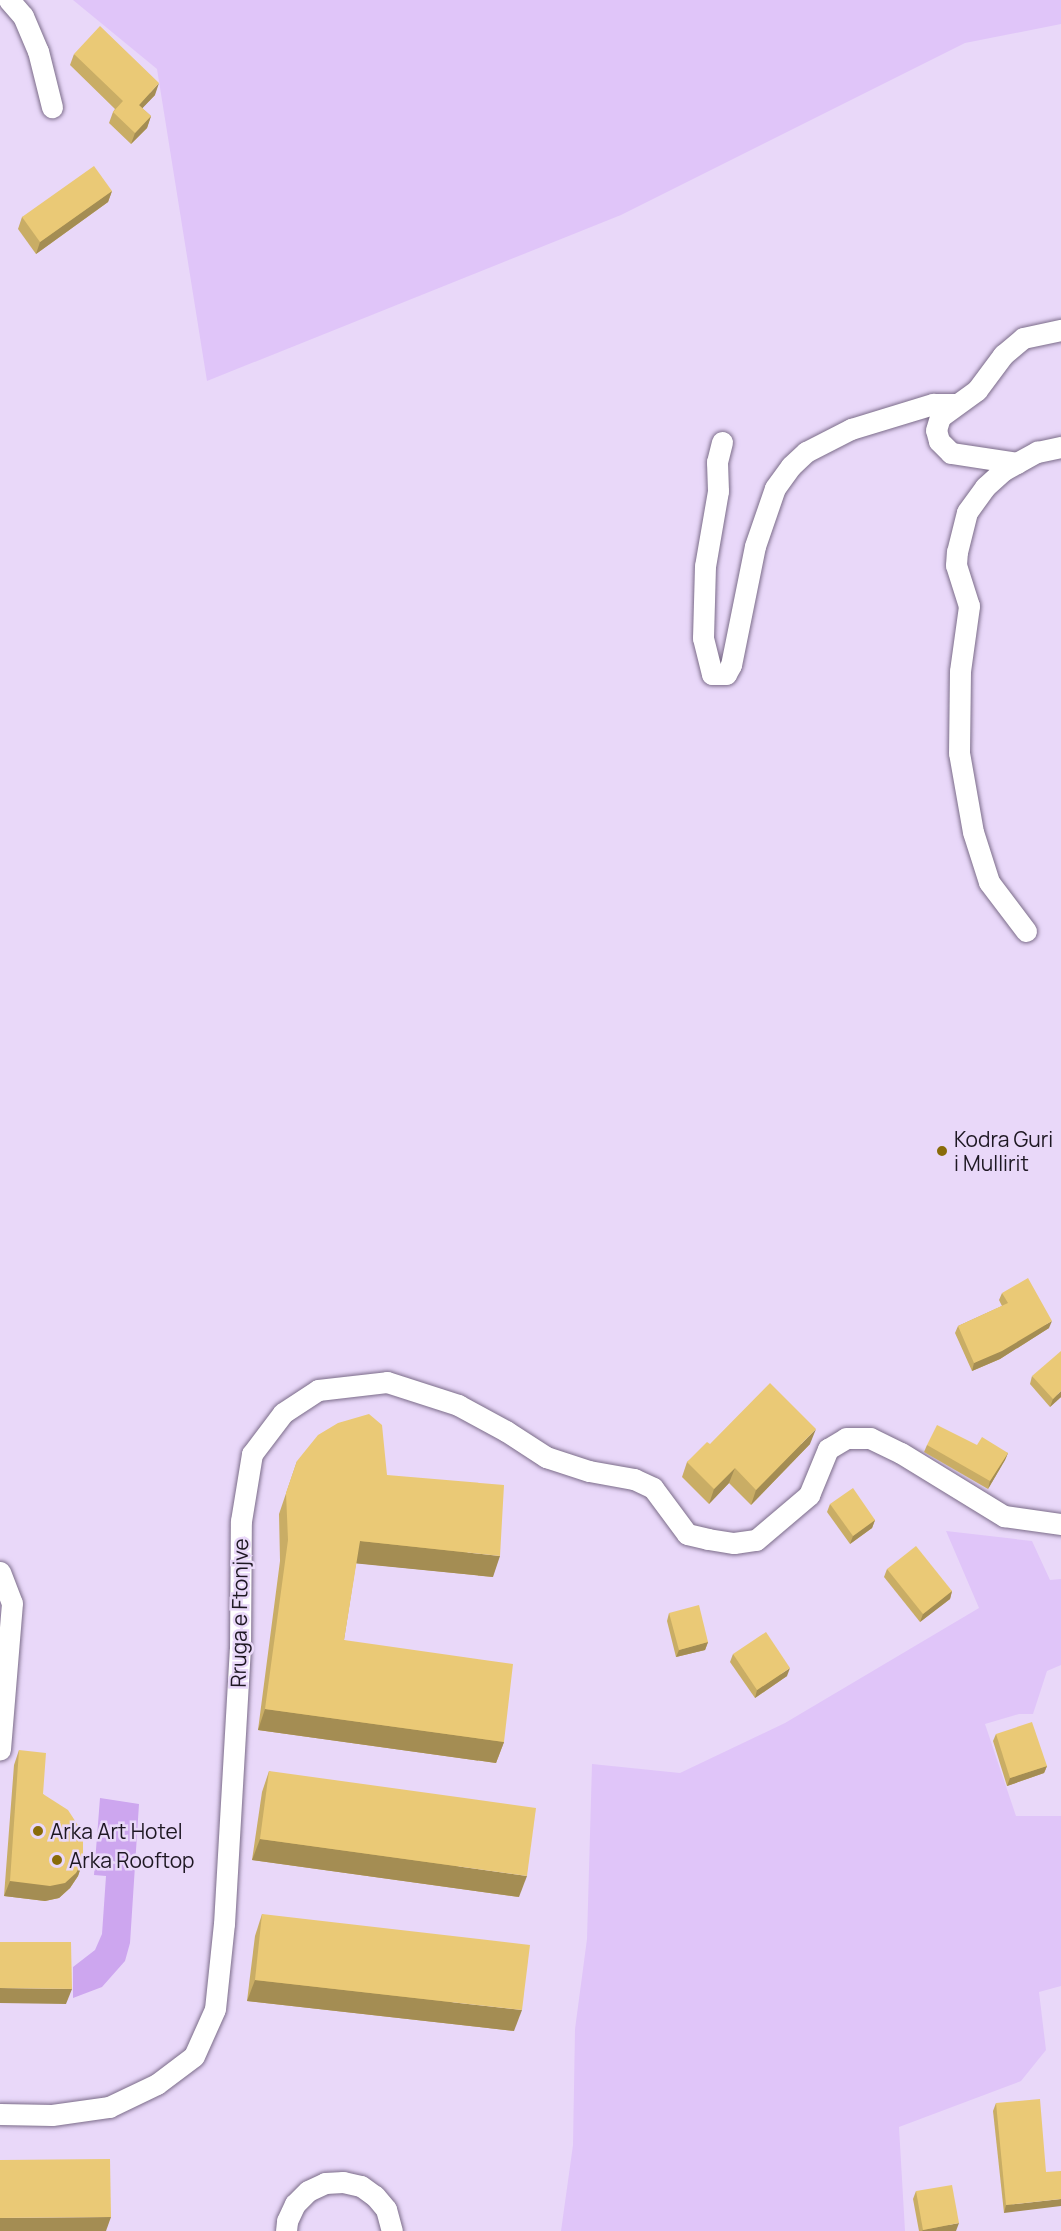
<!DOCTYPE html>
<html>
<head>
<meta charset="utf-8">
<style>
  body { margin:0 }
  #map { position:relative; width:1061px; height:2231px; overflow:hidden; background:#e9d8f9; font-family:Manrope,sans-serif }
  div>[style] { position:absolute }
  .green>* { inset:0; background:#e0c5f9 }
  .water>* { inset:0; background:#cda6ef }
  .roads { filter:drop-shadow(0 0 2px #7b6c89) drop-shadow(0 0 2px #7b6c89) }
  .minor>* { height:21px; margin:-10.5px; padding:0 10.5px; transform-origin:10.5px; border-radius:10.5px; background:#fff }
  .wall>* { inset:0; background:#c9ad65 }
  .shaded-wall>* { inset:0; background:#a48d53 }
  .building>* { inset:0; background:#eac976 }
  .dots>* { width:16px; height:16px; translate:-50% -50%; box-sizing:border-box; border:3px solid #e9d8f9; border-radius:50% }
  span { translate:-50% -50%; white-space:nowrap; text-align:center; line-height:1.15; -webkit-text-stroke:5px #e9d8f9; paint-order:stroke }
  .poi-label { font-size:21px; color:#1e1823 }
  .left { translate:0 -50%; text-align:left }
  .street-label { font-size:21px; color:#1e1823 }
</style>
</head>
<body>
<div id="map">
  <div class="green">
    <div style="clip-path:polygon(73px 0,1061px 0,1061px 24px,965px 43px,621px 215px,207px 381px,157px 69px)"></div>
    <div style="clip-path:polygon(946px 1531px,1032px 1541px,1050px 1580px,1061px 1579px,1061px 1665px,1047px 1671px,1033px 1714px,1019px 1714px,985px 1724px,1016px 1816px,1061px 1816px,1061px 1986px,1039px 1992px,1046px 2050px,1021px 2081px,899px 2127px,905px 2231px,561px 2231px,573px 2145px,575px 2029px,587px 1939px,592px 1764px,680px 1773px,785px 1723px,979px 1608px)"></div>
  </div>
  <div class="water">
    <div style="clip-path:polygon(100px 1798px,139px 1804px,130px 1943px,125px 1961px,102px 1987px,73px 1998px,73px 1967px,95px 1950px,102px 1934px,106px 1876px,94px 1875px)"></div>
  </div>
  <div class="roads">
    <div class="minor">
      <div style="left:9px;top:0;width:21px;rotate:49deg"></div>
      <div style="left:23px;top:16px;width:38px;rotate:67deg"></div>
      <div style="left:38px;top:51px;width:58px;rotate:76deg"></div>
      <div style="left:722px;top:442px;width:21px;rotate:104deg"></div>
      <div style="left:717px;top:462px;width:29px;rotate:88deg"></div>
      <div style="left:718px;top:491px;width:76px;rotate:99.8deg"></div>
      <div style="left:705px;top:566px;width:72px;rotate:91.6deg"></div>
      <div style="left:703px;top:638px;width:37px;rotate:76deg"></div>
      <div style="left:712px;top:674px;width:14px"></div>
      <div style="left:726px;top:674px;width:10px;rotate:-61deg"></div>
      <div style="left:731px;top:665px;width:121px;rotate:-78.6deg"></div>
      <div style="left:755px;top:546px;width:61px;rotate:-71deg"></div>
      <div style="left:775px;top:488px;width:27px;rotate:-54deg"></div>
      <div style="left:791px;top:466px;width:21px;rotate:-43deg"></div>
      <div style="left:806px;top:452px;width:51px;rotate:-27.1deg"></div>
      <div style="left:851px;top:429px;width:86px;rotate:-17deg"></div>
      <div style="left:933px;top:404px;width:23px"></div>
      <div style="left:1017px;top:463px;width:67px;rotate:-171.4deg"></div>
      <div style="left:951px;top:453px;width:17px;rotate:-135deg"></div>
      <div style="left:939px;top:441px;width:11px;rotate:-105deg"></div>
      <div style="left:936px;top:430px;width:14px;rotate:-73deg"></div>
      <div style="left:940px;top:417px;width:46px;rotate:-36.1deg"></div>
      <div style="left:977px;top:390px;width:44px;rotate:-53.4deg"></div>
      <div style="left:1003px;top:355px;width:26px;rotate:-40deg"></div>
      <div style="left:1023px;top:338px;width:39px;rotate:-12deg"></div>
      <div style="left:1026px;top:931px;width:61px;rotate:-127.1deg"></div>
      <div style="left:989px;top:882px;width:52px;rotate:-107.7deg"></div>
      <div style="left:973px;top:832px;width:80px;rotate:-100deg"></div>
      <div style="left:959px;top:753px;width:82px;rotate:-89.3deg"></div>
      <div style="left:960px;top:671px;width:66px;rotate:-82.1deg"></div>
      <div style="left:969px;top:606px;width:43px;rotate:-107.6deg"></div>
      <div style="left:956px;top:565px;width:13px;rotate:-86deg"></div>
      <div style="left:957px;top:552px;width:41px;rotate:-76deg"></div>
      <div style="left:967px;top:512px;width:31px;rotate:-54deg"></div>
      <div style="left:985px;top:487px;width:25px;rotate:-42deg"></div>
      <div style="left:1004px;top:470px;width:38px;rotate:-29deg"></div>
      <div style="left:1037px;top:452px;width:25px;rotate:-12deg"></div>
      <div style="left:0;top:1572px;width:33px;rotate:69deg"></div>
      <div style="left:12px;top:1603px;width:147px;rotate:94.7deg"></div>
      <div style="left:0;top:2114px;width:52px;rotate:1.1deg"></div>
      <div style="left:52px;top:2115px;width:58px;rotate:-8deg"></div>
      <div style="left:109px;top:2107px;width:53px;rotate:-25.6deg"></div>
      <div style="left:157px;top:2084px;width:46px;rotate:-37.1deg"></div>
      <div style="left:194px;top:2056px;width:51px;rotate:-65.9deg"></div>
      <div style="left:215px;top:2009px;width:85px;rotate:-84deg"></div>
      <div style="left:224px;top:1924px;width:275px;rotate:-86.7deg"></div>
      <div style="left:240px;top:1649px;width:128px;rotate:-89.6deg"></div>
      <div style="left:241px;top:1521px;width:68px;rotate:-80.7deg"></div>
      <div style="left:252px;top:1454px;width:51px;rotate:-52.9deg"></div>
      <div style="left:283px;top:1413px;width:42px;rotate:-33.3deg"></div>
      <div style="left:318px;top:1390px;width:69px;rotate:-6.6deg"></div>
      <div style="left:387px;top:1382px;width:75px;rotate:17.9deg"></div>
      <div style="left:458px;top:1405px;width:55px;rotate:28.4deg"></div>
      <div style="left:506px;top:1431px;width:48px;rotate:33deg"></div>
      <div style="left:546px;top:1457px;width:45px;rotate:18deg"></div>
      <div style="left:589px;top:1471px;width:46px;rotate:10.1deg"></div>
      <div style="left:634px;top:1479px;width:21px;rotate:25deg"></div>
      <div style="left:653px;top:1488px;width:57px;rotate:53.5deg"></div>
      <div style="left:687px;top:1534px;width:22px;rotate:13deg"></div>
      <div style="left:708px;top:1539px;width:26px;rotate:9deg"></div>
      <div style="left:734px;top:1543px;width:22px;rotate:-8deg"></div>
      <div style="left:756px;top:1540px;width:70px;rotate:-40.3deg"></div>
      <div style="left:809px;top:1495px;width:50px;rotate:-67.6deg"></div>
      <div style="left:828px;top:1449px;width:21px;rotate:-31deg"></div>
      <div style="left:846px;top:1438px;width:24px"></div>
      <div style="left:870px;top:1438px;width:34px;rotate:26deg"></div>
      <div style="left:901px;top:1453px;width:121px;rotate:31.5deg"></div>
      <div style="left:1004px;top:1516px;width:58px;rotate:8deg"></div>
      <div style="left:286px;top:2231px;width:10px;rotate:-84deg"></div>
      <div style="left:287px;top:2221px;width:19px;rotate:-65deg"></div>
      <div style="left:295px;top:2204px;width:18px;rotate:-45deg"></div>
      <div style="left:308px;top:2191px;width:19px;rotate:-25deg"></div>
      <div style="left:325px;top:2183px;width:18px;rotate:-3deg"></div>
      <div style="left:343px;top:2182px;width:18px;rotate:13deg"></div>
      <div style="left:361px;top:2186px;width:17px;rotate:36deg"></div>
      <div style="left:375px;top:2196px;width:17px;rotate:50deg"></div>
      <div style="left:386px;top:2209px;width:23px;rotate:75deg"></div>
    </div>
  </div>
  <div class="wall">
    <div style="clip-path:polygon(74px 54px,155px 95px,142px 108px,151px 116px,147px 128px,131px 144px,109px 123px,113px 112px,115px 109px,70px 65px)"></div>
    <div style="clip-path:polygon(112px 191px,108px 202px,36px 254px,18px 229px,22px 217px)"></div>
    <div style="clip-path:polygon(1002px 1293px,1049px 1328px,1000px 1359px,972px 1371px,955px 1333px,958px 1326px,1002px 1306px,999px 1300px)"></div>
    <div style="clip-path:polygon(1032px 1376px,1061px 1397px,1050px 1407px,1030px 1384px)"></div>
    <div style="clip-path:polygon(710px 1444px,810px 1444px,751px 1505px,729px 1483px,709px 1504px,682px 1477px,687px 1462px)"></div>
    <div style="clip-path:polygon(927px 1445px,977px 1445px,1008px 1453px,1005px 1460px,988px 1489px,924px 1452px)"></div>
    <div style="clip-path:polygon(297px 1461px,387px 1475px,493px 1577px,356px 1563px,344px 1640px,504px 1742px,496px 1763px,258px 1730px,280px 1561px,279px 1514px)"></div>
    <div style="clip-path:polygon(830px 1504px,875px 1520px,872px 1528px,850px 1544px,827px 1512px)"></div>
    <div style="clip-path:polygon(887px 1569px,952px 1591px,950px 1599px,920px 1622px,884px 1577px)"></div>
    <div style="clip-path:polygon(669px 1613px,708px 1642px,705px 1650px,676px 1657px,667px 1621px)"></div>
    <div style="clip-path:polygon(733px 1654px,787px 1676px,755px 1698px,730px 1662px)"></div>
    <div style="clip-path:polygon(996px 1734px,1047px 1766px,1044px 1773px,1007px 1786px,993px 1741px)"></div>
    <div style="clip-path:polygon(19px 1750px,43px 1794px,83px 1861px,78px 1876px,70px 1888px,59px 1898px,45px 1901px,4px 1896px,14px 1765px)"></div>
    <div style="clip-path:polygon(269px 1771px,519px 1897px,252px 1860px,262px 1792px)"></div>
    <div style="clip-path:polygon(262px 1914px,514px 2031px,247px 2001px,255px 1936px)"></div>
    <div style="clip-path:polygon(996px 2103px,1046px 2172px,1004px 2213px,993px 2111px)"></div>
    <div style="clip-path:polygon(916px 2191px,956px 2231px,919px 2231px,913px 2199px)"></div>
  </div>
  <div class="shaded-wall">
    <div style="clip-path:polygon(159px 83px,155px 95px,135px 116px,139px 105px)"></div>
    <div style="clip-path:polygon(151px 116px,147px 128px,131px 144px,135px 133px)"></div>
    <div style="clip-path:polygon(112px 191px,108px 202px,36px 254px,40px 242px)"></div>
    <div style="clip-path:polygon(1052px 1321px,1049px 1328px,1000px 1359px,972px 1371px,974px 1363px)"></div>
    <div style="clip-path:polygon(1061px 1391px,1061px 1397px,1050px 1407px,1053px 1399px)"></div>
    <div style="clip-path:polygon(816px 1429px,810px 1444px,751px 1505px,756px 1490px)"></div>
    <div style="clip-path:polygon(1008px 1453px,1005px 1460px,988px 1489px,990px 1481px)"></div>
    <div style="clip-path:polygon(735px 1468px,729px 1483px,709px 1504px,714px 1489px)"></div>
    <div style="clip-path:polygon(875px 1520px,872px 1528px,850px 1544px,853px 1536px)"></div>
    <div style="clip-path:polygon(360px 1541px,500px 1556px,493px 1577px,352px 1563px)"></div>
    <div style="clip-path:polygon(952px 1591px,950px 1599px,920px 1622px,923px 1614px)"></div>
    <div style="clip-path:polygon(708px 1642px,705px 1650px,676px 1657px,679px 1650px)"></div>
    <div style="clip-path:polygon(790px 1668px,787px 1676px,755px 1698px,757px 1690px)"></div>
    <div style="clip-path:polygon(265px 1709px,504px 1742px,496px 1763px,258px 1730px)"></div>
    <div style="clip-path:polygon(1047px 1766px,1044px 1773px,1007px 1786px,1010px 1778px)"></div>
    <div style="clip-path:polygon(260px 1839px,527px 1876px,519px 1897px,252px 1860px)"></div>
    <div style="clip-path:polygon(83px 1861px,78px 1876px,70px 1888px,59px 1898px,45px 1901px,4px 1896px,10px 1881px)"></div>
    <div style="clip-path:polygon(255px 1980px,522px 2010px,514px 2031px,247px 2001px)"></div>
    <div style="clip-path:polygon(0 1988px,72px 1989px,66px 2004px,0 2003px)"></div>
    <div style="clip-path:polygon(1061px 2199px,1061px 2206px,1004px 2213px,1006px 2205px)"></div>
    <div style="clip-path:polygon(111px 2217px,106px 2231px,0 2231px,0 2218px)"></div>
    <div style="clip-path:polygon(959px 2223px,956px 2231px,922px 2231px,923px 2230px)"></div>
  </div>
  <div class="building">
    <div style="clip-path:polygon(100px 26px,159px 83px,139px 105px,151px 116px,135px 133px,113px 112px,123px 101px,74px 54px)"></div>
    <div style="clip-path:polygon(94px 166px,112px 191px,40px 242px,22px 217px)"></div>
    <div style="clip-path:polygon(1028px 1278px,1052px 1321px,1002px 1351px,974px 1363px,958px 1326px,1008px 1303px,1002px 1293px)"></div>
    <div style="clip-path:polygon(1061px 1351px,1061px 1391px,1053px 1399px,1032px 1376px)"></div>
    <div style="clip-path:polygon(770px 1383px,816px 1429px,756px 1490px,735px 1468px,714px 1489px,687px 1462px,707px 1442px,710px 1444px)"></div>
    <div style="clip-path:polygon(369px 1414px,382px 1425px,387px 1475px,504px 1485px,500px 1556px,360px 1541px,344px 1640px,513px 1664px,504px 1742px,265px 1709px,288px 1540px,286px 1493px,297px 1461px,318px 1435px,338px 1423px)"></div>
    <div style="clip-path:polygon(937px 1425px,977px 1445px,982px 1437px,1008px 1453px,990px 1481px,927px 1445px)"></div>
    <div style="clip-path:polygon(853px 1488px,875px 1520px,853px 1536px,830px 1504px)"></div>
    <div style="clip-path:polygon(916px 1546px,952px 1591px,923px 1614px,887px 1569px)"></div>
    <div style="clip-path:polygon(699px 1605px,708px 1642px,679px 1650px,669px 1613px)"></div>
    <div style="clip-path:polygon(766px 1632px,790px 1668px,757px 1690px,733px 1654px)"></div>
    <div style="clip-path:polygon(1032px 1722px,1047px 1766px,1010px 1778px,996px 1734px)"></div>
    <div style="clip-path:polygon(19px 1750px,46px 1753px,43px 1794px,68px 1810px,83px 1833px,83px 1861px,76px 1873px,65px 1883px,50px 1886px,10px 1881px)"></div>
    <div style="clip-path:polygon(269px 1771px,536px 1808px,527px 1876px,260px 1839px)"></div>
    <div style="clip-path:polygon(262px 1914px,530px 1945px,522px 2010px,255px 1980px)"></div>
    <div style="clip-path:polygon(0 1942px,71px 1942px,72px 1989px,0 1988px)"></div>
    <div style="clip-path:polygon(1040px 2099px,1046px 2172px,1061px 2171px,1061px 2199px,1006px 2205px,996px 2103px)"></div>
    <div style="clip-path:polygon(110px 2159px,111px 2217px,0 2218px,0 2160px)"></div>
    <div style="clip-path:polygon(952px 2185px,959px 2223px,923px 2230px,916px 2191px)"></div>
  </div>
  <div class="dots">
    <div style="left:942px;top:1151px;background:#896b09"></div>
    <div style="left:38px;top:1831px;background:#896b09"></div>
    <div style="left:57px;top:1860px;background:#896b09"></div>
  </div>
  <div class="poi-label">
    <span class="left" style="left:954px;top:1151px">Kodra Guri<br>i Mullirit</span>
    <span class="left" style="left:50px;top:1831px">Arka Art Hotel</span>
    <span class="left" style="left:69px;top:1860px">Arka Rooftop</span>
  </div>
  <div class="street-label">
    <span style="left:239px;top:1613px;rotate:-89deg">Rruga e Ftonjve</span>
  </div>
</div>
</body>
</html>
